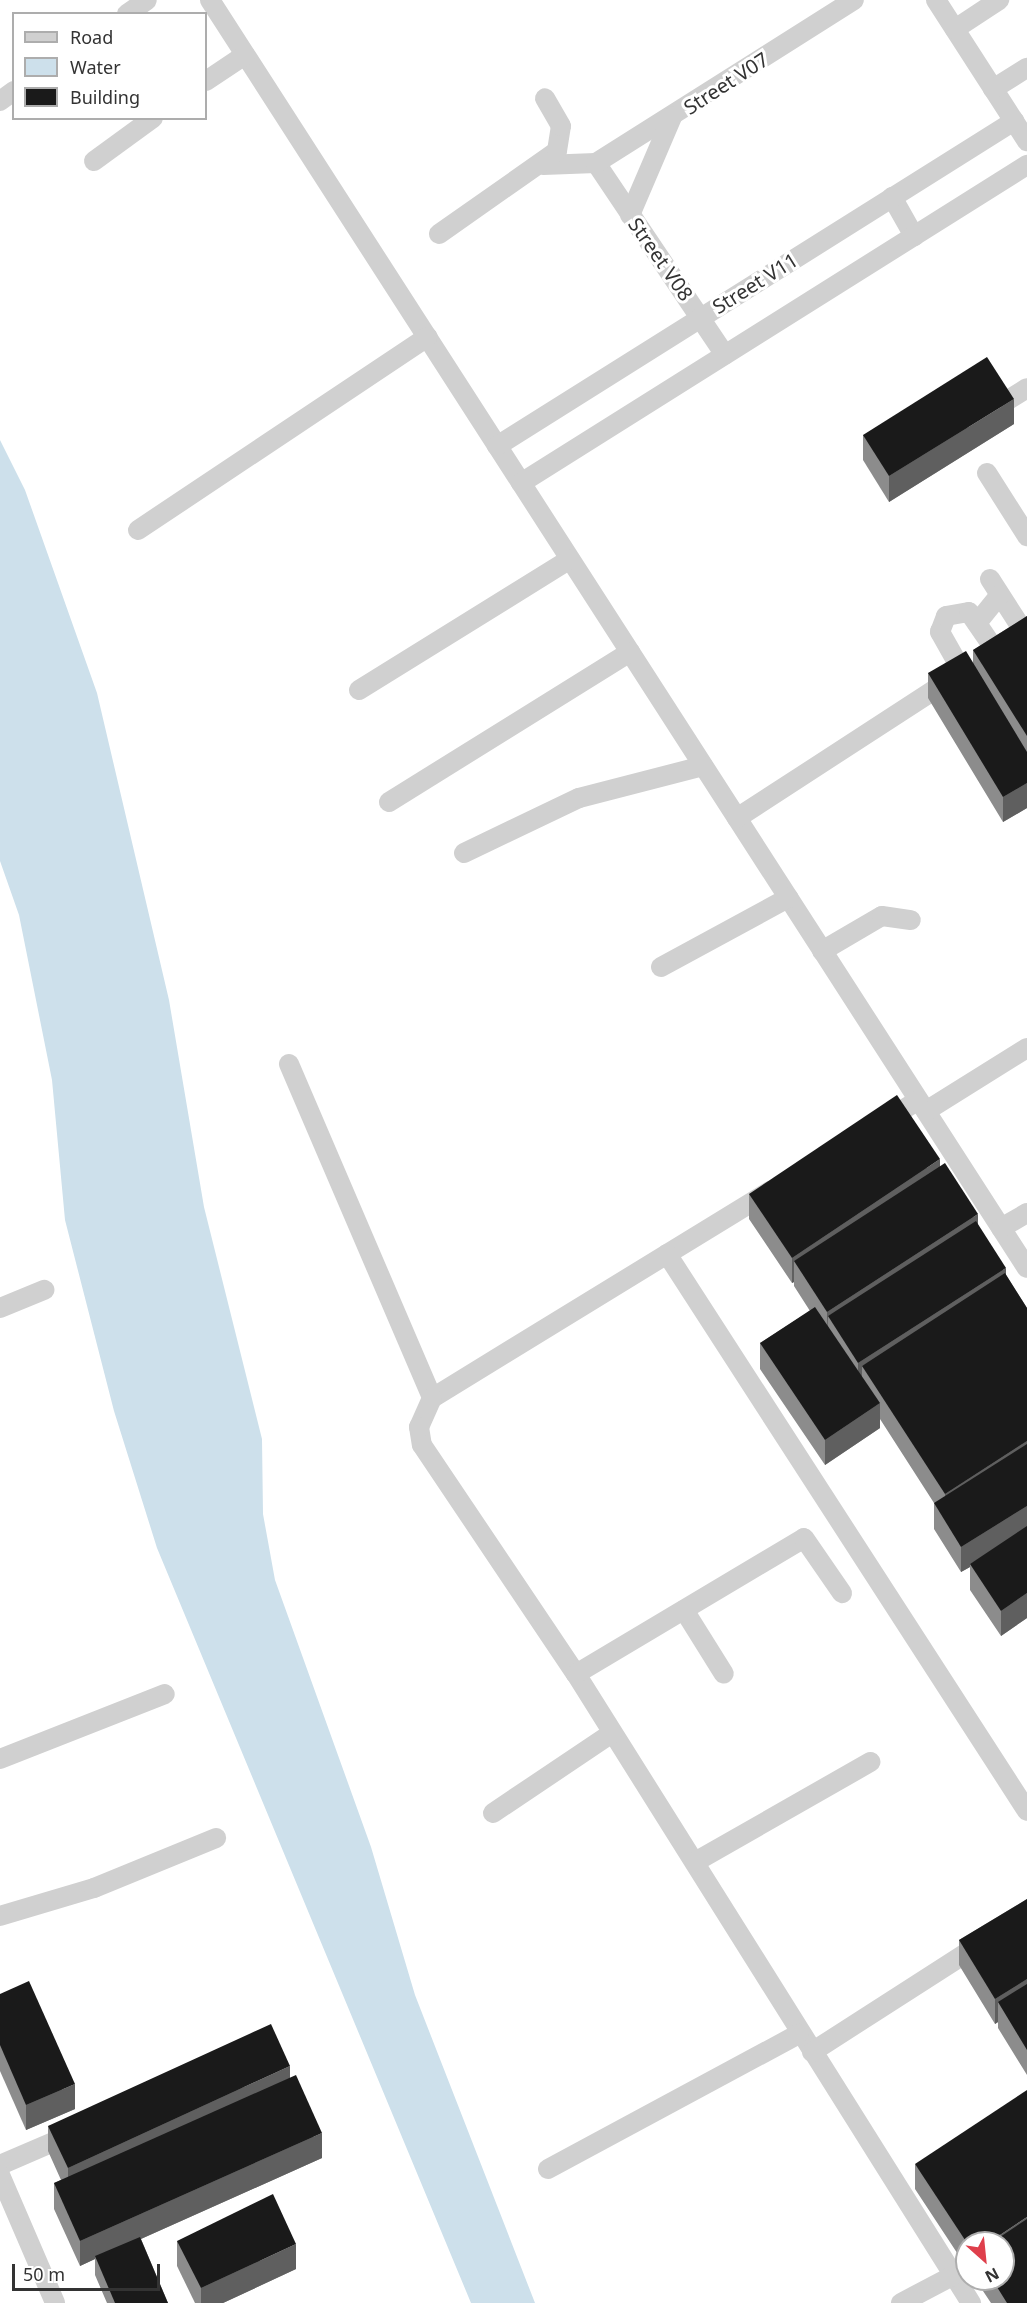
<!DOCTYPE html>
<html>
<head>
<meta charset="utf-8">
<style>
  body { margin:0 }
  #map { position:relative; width:1027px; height:2303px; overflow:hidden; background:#fff; font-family:"Noto Sans",sans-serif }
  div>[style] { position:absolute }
  .water>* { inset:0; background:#cde0eb }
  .minor>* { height:20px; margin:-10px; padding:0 10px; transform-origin:10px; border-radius:10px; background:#d0d0d0 }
  .wall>* { inset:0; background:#8c8c8c }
  .shaded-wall>* { inset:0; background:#5f5f5f }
  .building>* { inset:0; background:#1a1a1a }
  span { translate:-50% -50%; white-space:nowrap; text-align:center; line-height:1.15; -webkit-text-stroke:6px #fff; paint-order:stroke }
  .street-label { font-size:20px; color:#333 }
  .legend { position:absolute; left:12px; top:12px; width:195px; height:108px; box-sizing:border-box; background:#fff; border:2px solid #adadad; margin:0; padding:8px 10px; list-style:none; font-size:18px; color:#333 }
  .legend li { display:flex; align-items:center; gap:12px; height:30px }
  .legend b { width:30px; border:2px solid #adadad }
  .north { position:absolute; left:955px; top:2231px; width:60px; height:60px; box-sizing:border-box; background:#fff; border:2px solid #adadad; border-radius:50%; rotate:153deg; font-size:16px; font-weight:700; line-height:24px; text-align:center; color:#333 }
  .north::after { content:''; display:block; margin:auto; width:21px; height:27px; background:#df3f4c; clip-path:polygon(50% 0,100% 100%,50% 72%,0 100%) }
  .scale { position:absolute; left:12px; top:2264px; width:148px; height:27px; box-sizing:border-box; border:3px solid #333; border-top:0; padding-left:8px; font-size:18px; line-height:21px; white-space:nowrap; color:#333; -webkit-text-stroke:4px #fff; paint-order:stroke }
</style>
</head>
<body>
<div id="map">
  <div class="water">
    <div style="clip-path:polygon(0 440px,25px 490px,97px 693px,169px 1000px,204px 1207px,262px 1439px,263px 1514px,275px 1580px,371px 1847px,415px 1995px,535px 2303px,471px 2303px,157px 1548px,114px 1411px,65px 1220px,52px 1080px,19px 915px,0 861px)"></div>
  </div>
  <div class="minor">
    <div style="left:210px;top:0;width:1508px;rotate:57.21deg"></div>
    <div style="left:936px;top:0;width:168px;rotate:57.2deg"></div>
    <div style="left:127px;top:14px;width:24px;rotate:-35deg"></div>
    <div style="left:955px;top:29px;width:53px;rotate:-33.4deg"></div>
    <div style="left:206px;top:81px;width:47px;rotate:-33.7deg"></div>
    <div style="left:993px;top:89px;width:40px;rotate:-32deg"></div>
    <div style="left:0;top:101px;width:17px;rotate:-36deg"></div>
    <div style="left:94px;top:161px;width:73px;rotate:-36.1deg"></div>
    <div style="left:596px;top:163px;width:231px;rotate:56.1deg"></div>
    <div style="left:543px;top:165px;width:53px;rotate:-2.2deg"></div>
    <div style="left:596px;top:163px;width:305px;rotate:-32.3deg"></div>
    <div style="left:892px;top:197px;width:45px;rotate:60.6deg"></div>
    <div style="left:630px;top:215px;width:107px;rotate:-66.8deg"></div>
    <div style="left:439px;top:234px;width:144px;rotate:-35.1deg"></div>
    <div style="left:557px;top:151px;width:25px;rotate:-81deg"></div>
    <div style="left:561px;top:126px;width:32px;rotate:-120deg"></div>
    <div style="left:1008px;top:400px;width:22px;rotate:-32deg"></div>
    <div style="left:497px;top:446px;width:611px;rotate:-32.15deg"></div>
    <div style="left:987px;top:473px;width:75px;rotate:57.6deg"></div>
    <div style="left:521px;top:483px;width:598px;rotate:-32.15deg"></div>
    <div style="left:138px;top:530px;width:348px;rotate:-33.7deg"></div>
    <div style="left:990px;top:579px;width:63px;rotate:57.3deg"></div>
    <div style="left:977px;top:623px;width:36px;rotate:-51deg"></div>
    <div style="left:962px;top:671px;width:45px;rotate:-119.4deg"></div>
    <div style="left:940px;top:632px;width:17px;rotate:-69deg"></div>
    <div style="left:946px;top:616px;width:23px;rotate:-10deg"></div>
    <div style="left:969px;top:612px;width:46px;rotate:55.6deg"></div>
    <div style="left:359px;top:690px;width:248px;rotate:-31.8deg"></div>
    <div style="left:389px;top:802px;width:284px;rotate:-31.9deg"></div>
    <div style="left:737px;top:818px;width:252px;rotate:-33deg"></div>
    <div style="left:464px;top:853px;width:127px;rotate:-25.6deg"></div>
    <div style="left:579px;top:798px;width:128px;rotate:-14.5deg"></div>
    <div style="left:822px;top:951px;width:69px;rotate:-30.3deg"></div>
    <div style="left:882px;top:916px;width:29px;rotate:8deg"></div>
    <div style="left:661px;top:967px;width:145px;rotate:-28.5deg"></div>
    <div style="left:289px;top:1064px;width:363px;rotate:66.8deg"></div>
    <div style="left:926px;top:1111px;width:119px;rotate:-32deg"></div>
    <div style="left:885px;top:1121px;width:39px;rotate:-32deg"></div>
    <div style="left:770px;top:1191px;width:396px;rotate:148.5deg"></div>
    <div style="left:432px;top:1398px;width:32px;rotate:114deg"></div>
    <div style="left:419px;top:1427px;width:18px;rotate:81deg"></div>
    <div style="left:422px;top:1445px;width:276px;rotate:56.1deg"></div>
    <div style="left:576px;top:1674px;width:743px;rotate:57.87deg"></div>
    <div style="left:1001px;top:1228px;width:30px;rotate:-30deg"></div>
    <div style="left:667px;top:1254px;width:663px;rotate:57.12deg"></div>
    <div style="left:0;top:1308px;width:48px;rotate:-22.2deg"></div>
    <div style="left:684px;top:1610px;width:75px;rotate:58deg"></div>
    <div style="left:576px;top:1674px;width:265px;rotate:-30.8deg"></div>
    <div style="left:804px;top:1538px;width:67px;rotate:55.4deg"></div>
    <div style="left:0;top:1759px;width:177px;rotate:-21.5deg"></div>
    <div style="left:493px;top:1813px;width:143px;rotate:-33.9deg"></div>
    <div style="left:695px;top:1862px;width:202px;rotate:-29.7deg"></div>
    <div style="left:0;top:1916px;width:98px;rotate:-16.6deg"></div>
    <div style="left:94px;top:1888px;width:132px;rotate:-22.3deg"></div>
    <div style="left:812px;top:2052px;width:255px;rotate:-32.7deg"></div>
    <div style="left:0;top:2165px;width:78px;rotate:-23.3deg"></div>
    <div style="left:548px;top:2169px;width:285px;rotate:-28.3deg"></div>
    <div style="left:0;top:2175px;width:139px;rotate:66.7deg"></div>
    <div style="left:901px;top:2303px;width:60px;rotate:-27.8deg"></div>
  </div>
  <div class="wall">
    <div style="clip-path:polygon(1014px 424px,889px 502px,863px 460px,863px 435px)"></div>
    <div style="clip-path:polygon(1027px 616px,1027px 808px,1003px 822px,928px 698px,928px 673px,973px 663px,973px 650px)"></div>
    <div style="clip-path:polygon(940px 1166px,978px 1225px,1006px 1275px,1027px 1308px,1027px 1618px,1001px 1636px,970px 1590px,970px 1567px,961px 1572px,934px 1529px,934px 1503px,880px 1419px,880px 1428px,825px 1465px,760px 1369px,760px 1343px,810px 1311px,794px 1286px,794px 1282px,792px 1283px,749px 1219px,749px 1194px)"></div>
    <div style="clip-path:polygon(1027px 1899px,1027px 2075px,998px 2028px,998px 2022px,995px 2024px,959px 1965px,959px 1940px)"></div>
    <div style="clip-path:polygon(0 1994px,75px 2109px,26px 2130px,0 2071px)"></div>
    <div style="clip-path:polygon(290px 2078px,322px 2158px,141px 2239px,168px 2303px,107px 2303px,95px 2275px,95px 2259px,80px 2266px,54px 2209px,54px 2183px,61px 2180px,48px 2151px,48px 2126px)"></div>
    <div style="clip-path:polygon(915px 2164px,1027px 2303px,991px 2303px,975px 2279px,1003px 2279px,967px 2243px,967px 2268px,915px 2189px)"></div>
    <div style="clip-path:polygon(177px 2241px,296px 2269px,223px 2303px,195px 2303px,177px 2266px)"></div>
  </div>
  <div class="shaded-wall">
    <div style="clip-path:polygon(1014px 399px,1014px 424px,889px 502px,889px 476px)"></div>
    <div style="clip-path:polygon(1027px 783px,1027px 808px,1003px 822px,1003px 797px)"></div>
    <div style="clip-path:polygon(940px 1159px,940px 1184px,794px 1261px,794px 1282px,792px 1283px,792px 1258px)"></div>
    <div style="clip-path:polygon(978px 1214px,978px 1240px,828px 1316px,827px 1337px,827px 1312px)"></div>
    <div style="clip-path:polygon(1006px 1268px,1006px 1293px,862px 1366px,862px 1386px,858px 1389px,858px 1363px)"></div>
    <div style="clip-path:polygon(880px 1403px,880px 1428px,825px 1465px,825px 1440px)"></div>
    <div style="clip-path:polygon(1027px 1441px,1027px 1467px,945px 1519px,945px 1494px)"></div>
    <div style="clip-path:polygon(1027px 1506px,1027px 1531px,970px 1564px,970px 1567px,961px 1572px,961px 1547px)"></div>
    <div style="clip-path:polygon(1027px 1593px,1027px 1618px,1001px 1636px,1001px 1611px)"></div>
    <div style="clip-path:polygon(1027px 1979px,1027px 2005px,998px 2002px,998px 2022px,995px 2024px,995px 1999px)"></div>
    <div style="clip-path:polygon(290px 2066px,290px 2091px,68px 2193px,68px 2168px)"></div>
    <div style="clip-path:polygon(75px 2084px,75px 2109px,26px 2130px,26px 2105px)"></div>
    <div style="clip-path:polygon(322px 2133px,322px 2158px,96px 2259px,95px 2256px,95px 2259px,80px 2266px,80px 2241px)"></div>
    <div style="clip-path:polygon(1027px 2217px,1027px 2242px,988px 2243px)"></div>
    <div style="clip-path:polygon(296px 2244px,296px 2269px,223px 2303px,201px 2303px,201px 2288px)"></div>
  </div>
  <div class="building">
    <div style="clip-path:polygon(987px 357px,1014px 399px,889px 476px,863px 435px)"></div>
    <div style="clip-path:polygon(1027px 616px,1027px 736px,973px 650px)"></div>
    <div style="clip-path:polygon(966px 651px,1027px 752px,1027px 783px,1003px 797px,928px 673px)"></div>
    <div style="clip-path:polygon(897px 1095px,940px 1159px,792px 1258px,749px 1194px)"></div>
    <div style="clip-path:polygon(945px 1163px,978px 1214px,827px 1312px,794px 1261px)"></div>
    <div style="clip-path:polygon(976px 1221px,1006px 1268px,858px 1363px,828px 1316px)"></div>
    <div style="clip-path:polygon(1005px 1273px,1027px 1308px,1027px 1441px,945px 1494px,862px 1366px)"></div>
    <div style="clip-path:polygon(815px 1307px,880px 1403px,825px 1440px,760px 1343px)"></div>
    <div style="clip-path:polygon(1027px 1444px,1027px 1506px,961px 1547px,934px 1503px)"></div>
    <div style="clip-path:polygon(1027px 1526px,1027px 1593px,1001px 1611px,970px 1564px)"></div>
    <div style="clip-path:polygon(1027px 1899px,1027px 1979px,995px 1999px,959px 1940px)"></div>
    <div style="clip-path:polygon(29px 1981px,75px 2084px,26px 2105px,0 2045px,0 1994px)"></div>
    <div style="clip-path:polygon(1027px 1984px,1027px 2050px,998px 2002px)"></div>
    <div style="clip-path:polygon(271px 2024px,290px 2066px,68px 2168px,48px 2126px)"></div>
    <div style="clip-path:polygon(296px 2075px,322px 2133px,80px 2241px,54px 2183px)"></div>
    <div style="clip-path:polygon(1027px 2090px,1027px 2217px,988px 2243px,967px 2243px,915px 2164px)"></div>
    <div style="clip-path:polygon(273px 2194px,296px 2244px,201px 2288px,177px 2241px)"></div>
    <div style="clip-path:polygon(1027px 2219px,1027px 2303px,1007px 2303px,992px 2279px,1003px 2279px,1003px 2243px,991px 2243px)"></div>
    <div style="clip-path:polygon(140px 2237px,168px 2303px,115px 2303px,95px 2256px)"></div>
  </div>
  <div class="street-label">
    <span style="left:726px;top:83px;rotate:-33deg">Street V07</span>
    <span style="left:661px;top:259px;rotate:55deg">Street V08</span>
    <span style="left:755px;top:283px;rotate:-32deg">Street V11</span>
  </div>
  <ul class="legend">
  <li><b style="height:8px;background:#d0d0d0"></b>Road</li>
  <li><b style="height:16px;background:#cde0eb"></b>Water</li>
  <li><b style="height:16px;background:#1a1a1a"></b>Building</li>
  </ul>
  <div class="north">N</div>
  <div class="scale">50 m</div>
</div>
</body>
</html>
